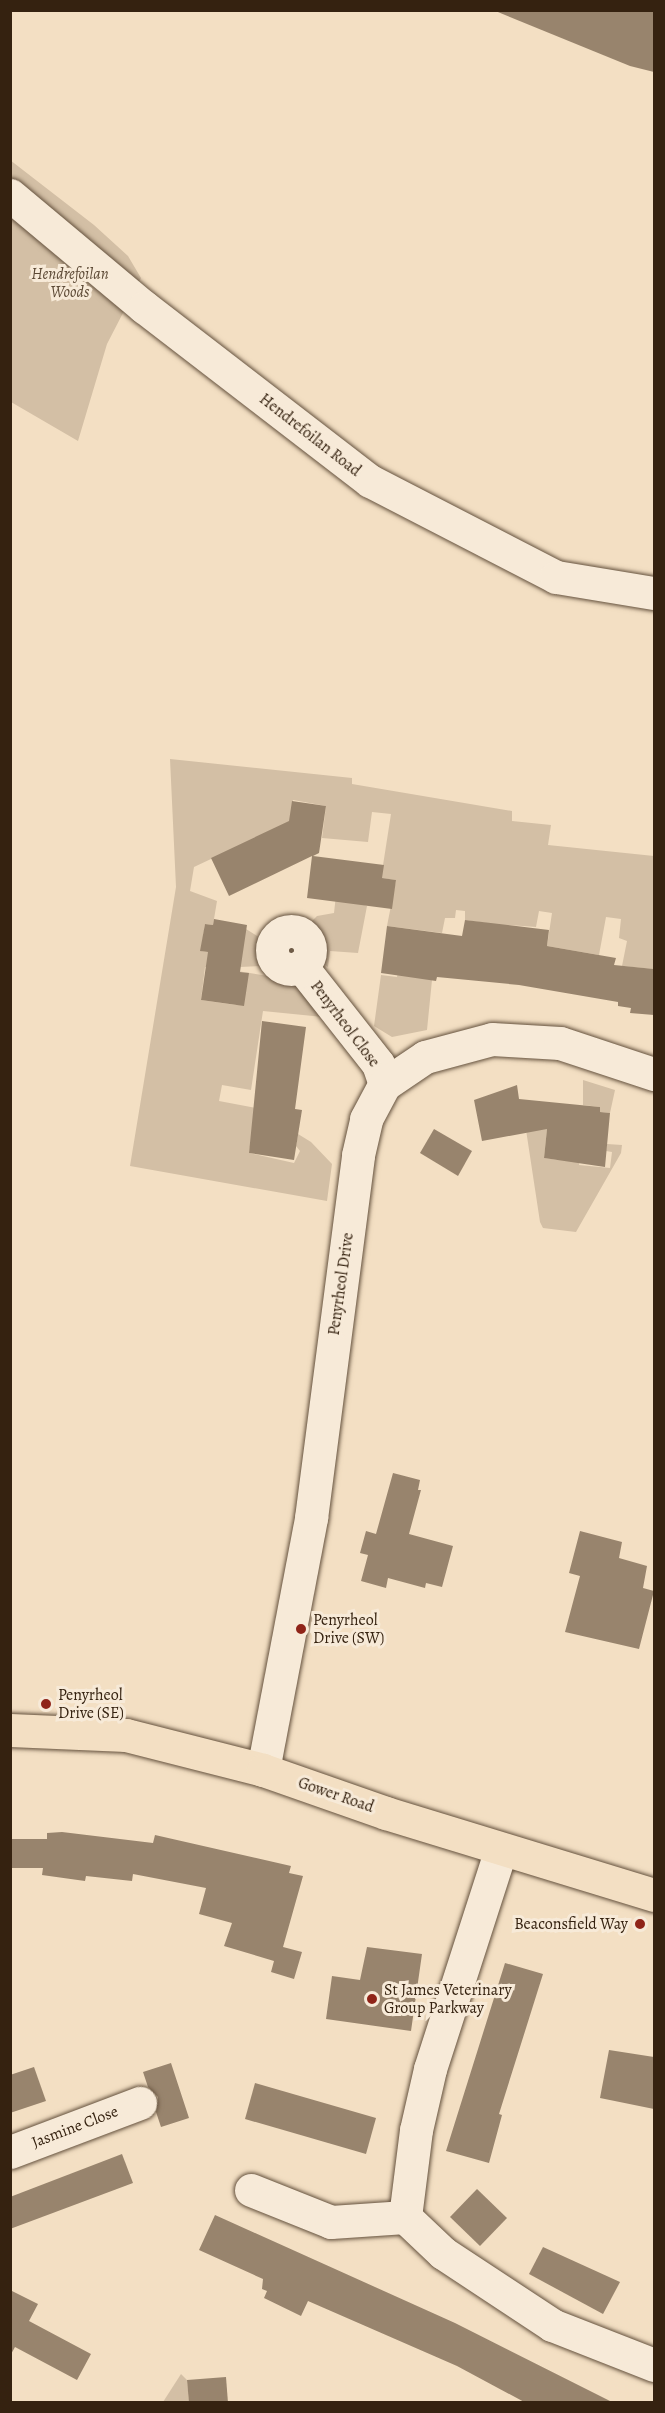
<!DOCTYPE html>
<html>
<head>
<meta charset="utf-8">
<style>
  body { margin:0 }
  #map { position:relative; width:665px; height:2413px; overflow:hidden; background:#f3dfc3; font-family:Alegreya,serif }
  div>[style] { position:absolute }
  .green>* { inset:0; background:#d3bfa5 }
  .building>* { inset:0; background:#98846d }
  .roads { filter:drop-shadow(0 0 2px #64513d) drop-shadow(0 0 2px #64513d) }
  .street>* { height:33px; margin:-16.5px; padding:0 16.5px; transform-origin:16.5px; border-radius:16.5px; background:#f7ead8 }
  .street>.ring { margin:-16.5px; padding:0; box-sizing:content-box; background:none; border:33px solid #f7ead8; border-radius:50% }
  .secondary>* { height:33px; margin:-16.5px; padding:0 16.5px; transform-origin:16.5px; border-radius:16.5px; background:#f7ead8 }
  .primary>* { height:33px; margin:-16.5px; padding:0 16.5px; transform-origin:16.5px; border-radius:16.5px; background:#f3dfc3 }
  .dots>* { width:16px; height:16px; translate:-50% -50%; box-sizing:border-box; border:3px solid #f7ead8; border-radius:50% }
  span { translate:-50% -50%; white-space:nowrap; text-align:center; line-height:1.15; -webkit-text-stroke:6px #f7ead8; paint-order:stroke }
  .park-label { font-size:16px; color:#5c4935; font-style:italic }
  .street-label { font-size:16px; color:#352210 }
  .poi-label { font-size:16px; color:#352210 }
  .left { translate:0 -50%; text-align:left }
  .right { translate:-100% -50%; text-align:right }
  .frame { position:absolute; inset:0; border:12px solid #352210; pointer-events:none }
</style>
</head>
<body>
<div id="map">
  <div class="green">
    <div style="clip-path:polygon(10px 160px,94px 225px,128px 256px,141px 278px,107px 344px,78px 441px,11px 402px)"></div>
    <div style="clip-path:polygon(evenodd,170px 759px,352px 778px,352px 784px,512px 811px,512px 821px,551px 825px,548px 845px,654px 856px,654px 969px,622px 966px,627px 941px,619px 938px,621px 919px,606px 917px,599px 955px,547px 946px,552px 913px,539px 911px,536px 927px,509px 925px,506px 942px,486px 923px,465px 920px,465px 911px,456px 910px,455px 918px,445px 918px,442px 933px,387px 926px,396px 880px,381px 878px,391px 814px,372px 812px,368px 842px,322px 838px,326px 806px,293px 800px,288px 832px,270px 831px,194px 867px,190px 891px,217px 901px,213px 925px,205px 924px,201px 951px,235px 956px,246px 929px,262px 939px,261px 966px,218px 968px,293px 980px,323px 1017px,263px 1011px,251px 1090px,222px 1085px,219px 1101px,256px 1108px,249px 1153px,294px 1163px,300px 1151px,296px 1146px,298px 1134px,311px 1142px,332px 1164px,327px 1201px,130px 1166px,176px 887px,170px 759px,205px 967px,248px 973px,236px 1005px,201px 1000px,205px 967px)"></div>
    <div style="clip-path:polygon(336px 895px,367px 906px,358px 953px,330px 951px,328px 967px,321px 962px,318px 937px,307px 926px,317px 916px,334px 913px)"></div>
    <div style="clip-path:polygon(399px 964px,432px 980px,427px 1030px,392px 1037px,374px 1026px,381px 975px,397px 977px)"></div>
    <div style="clip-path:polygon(583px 1080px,615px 1090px,610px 1113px,600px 1112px,600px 1107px,583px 1105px)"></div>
    <div style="clip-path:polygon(523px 1110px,549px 1110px,544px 1158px,558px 1160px,581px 1150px,579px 1165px,610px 1168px,612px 1152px,606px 1151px,607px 1144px,622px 1145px,621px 1153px,576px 1232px,543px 1228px,540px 1222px)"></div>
    <div style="clip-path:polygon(181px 2374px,187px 2380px,189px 2402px,163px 2402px)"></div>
  </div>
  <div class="building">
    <div style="clip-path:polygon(493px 10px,654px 10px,654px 72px,630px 66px)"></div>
    <div style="clip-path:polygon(292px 801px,326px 806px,319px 853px,313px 856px,384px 865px,382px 878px,396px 880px,392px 909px,307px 898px,312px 856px,229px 896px,211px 858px,289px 821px)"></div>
    <div style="clip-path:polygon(214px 919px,247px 925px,240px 972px,249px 973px,244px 1006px,201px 1000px,208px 952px,200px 951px,205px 924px,213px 925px)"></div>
    <div style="clip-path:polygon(465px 920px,549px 930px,547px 946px,616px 958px,614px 965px,654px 969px,654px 1015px,630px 1013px,631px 1008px,618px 1006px,618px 1002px,519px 985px,437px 977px,436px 981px,381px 973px,387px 926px,462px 936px)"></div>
    <div style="clip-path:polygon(262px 1021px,306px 1027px,295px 1109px,302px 1110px,294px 1160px,249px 1153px)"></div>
    <div style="clip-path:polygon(517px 1085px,519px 1099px,600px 1107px,600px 1112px,610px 1113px,605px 1167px,544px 1158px,547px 1129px,482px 1141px,474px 1100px)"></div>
    <div style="clip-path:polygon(434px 1129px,472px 1151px,458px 1176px,420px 1153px)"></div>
    <div style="clip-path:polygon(393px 1473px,420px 1480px,418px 1490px,421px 1490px,409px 1534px,453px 1546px,442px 1587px,426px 1583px,425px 1588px,388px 1578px,386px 1588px,361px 1581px,368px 1555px,360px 1553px,366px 1531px,376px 1534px)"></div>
    <div style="clip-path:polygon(580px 1531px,622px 1542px,619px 1558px,647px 1566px,643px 1588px,654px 1591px,639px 1649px,565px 1632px,580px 1576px,569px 1573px)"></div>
    <div style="clip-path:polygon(62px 1832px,153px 1843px,155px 1835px,291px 1866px,289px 1873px,303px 1876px,283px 1947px,302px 1952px,294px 1979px,271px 1972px,274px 1961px,224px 1946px,232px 1923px,199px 1914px,206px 1888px,133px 1874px,132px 1881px,86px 1876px,85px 1881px,42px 1875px,43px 1868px,10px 1868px,10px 1839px,47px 1839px,47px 1833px)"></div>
    <div style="clip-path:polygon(367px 1947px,422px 1954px,411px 2031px,326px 2019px,332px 1976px,360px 1980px)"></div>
    <div style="clip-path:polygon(505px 1963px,543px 1974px,499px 2114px,502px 2115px,489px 2163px,446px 2151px)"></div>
    <div style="clip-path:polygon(609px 2050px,654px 2057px,654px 2109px,600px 2098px)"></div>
    <div style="clip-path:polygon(171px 2063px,189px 2118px,161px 2127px,156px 2112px,158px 2097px,148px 2087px,143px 2072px)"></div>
    <div style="clip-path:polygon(34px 2067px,46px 2101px,10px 2113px,10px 2075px)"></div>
    <div style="clip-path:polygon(255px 2083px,376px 2118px,366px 2154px,245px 2119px)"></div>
    <div style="clip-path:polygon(122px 2154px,133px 2183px,10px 2229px,10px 2197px)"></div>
    <div style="clip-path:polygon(477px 2189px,507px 2218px,480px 2246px,450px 2217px)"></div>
    <div style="clip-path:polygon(215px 2215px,455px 2323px,614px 2403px,526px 2403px,457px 2366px,308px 2301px,301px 2316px,264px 2298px,267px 2291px,262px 2289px,263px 2279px,199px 2250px)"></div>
    <div style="clip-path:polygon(543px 2247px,620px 2282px,603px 2314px,529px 2274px)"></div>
    <div style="clip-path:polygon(10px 2290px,38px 2304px,29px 2321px,91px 2354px,77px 2380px,15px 2347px,10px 2356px)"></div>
    <div style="clip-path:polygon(226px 2377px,228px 2403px,189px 2403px,187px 2380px)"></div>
  </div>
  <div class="roads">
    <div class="street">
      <div style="left:10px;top:195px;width:175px;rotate:39.9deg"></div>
      <div style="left:144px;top:307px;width:285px;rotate:37.6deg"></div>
      <div style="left:370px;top:481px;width:209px;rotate:27.3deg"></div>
      <div style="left:556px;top:577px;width:99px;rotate:9.3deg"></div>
      <div class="ring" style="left:272px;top:931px;width:5px;height:5px"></div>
      <div style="left:301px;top:966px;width:125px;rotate:51.8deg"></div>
      <div style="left:378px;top:1064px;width:21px;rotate:71deg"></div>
      <div style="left:501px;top:1849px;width:231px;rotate:107.9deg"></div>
      <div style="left:430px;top:2069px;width:63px;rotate:102.9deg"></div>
      <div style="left:416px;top:2130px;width:88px;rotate:97.2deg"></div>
      <div style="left:405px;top:2217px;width:52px;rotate:43.5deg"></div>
      <div style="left:443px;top:2253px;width:131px;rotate:33.4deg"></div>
      <div style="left:552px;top:2325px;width:110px;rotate:21.4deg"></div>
      <div style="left:10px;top:2152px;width:139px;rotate:-20.7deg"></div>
      <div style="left:251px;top:2190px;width:86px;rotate:21.8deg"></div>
      <div style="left:331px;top:2222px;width:74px;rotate:-3.9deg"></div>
    </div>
    <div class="secondary">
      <div style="left:263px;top:1770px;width:257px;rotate:-79.2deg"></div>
      <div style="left:311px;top:1518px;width:366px;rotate:-82.6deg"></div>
      <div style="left:358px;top:1155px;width:37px;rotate:-77deg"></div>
      <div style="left:366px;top:1119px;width:40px;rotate:-62deg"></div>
      <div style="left:385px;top:1084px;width:48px;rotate:-34deg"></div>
      <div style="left:425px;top:1057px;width:69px;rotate:-15deg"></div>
      <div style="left:492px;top:1039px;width:68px;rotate:3.4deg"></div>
      <div style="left:560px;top:1043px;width:99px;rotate:18.3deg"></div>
    </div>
    <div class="primary">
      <div style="left:10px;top:1730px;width:116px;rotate:2.5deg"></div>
      <div style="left:126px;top:1735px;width:141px;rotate:14.3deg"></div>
      <div style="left:263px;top:1770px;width:130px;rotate:19.3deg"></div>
      <div style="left:386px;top:1813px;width:280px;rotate:17deg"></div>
    </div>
  </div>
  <div class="dots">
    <div style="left:301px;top:1629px;background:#8f2418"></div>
    <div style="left:46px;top:1704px;background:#8f2418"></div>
    <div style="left:640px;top:1924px;background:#8f2418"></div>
    <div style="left:372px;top:1999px;background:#8f2418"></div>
  </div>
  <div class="park-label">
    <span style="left:70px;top:283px">Hendrefoilan<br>Woods</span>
  </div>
  <div class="street-label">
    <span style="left:310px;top:435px;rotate:38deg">Hendrefoilan Road</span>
    <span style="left:345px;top:1024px;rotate:53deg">Penyrheol Close</span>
    <span style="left:341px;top:1284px;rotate:-82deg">Penyrheol Drive</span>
    <span style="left:336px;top:1795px;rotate:19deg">Gower Road</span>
    <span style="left:75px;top:2127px;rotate:-21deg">Jasmine Close</span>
  </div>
  <div class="poi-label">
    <span class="left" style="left:313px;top:1629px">Penyrheol<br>Drive (SW)</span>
    <span class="left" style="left:58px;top:1704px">Penyrheol<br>Drive (SE)</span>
    <span class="right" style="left:628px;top:1924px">Beaconsfield Way</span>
    <span class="left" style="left:384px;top:1999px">St James Veterinary<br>Group Parkway</span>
  </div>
  <div class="frame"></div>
</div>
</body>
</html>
